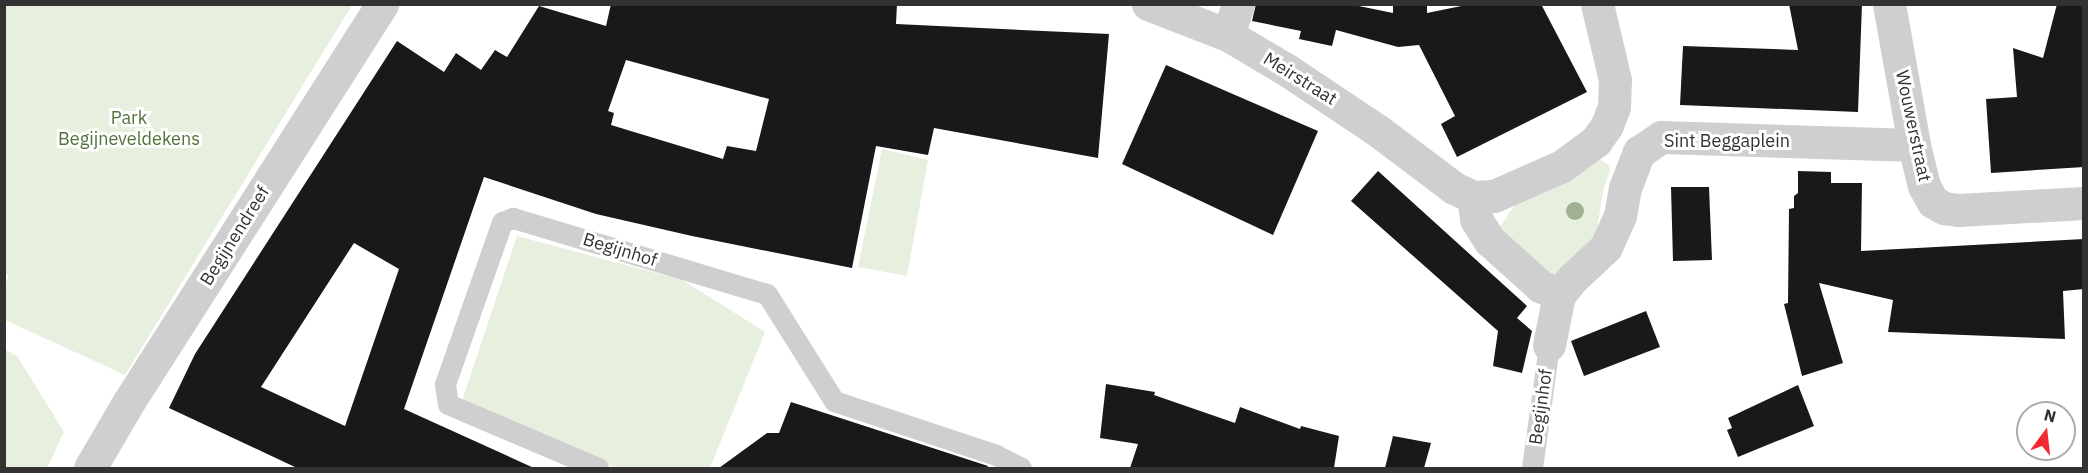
<!DOCTYPE html>
<html>
<head>
<meta charset="utf-8">
<style>
  body { margin:0 }
  #map { position:relative; width:2088px; height:473px; overflow:hidden; background:#fff; font-family:"IBM Plex Sans",sans-serif }
  div>[style] { position:absolute }
  .green>* { inset:0; background:#e7efdf }
  .building>* { inset:0; background:#191919 }
  .lane>* { height:21px; margin:-10.5px; padding:0 10.5px; transform-origin:10.5px; border-radius:10.5px; background:#cfcfcf }
  .street>* { height:33px; margin:-16.5px; padding:0 16.5px; transform-origin:16.5px; border-radius:16.5px; background:#cfcfcf }
  .trees>* { width:18px; height:18px; margin:-9px; border-radius:50%; background:#a0b193 }
  span { translate:-50% -50%; white-space:nowrap; text-align:center; line-height:1.15; -webkit-text-stroke:6px #fff; paint-order:stroke }
  .street-label { font-size:18px; color:#323232 }
  .park-label { font-size:18px; color:#53723a }
  .frame { position:absolute; inset:0; border:6px solid #323232; pointer-events:none }
  .north { position:absolute; left:2016px; top:401px; width:60px; height:60px; box-sizing:border-box; background:#fff; border:2px solid #adadad; border-radius:50%; rotate:15deg; font-size:16px; font-weight:700; line-height:24px; text-align:center; color:#323232 }
  .north::after { content:''; display:block; margin:auto; width:21px; height:27px; background:#f32932; clip-path:polygon(50% 0,100% 100%,50% 72%,0 100%) }
</style>
</head>
<body>
<div id="map">
  <div class="green">
    <div style="clip-path:polygon(5px 4px,352px 5px,125px 375px,5px 320px,5px 283px,9px 276px,4px 274px)"></div>
    <div style="clip-path:polygon(882px 149px,928px 160px,907px 276px,858px 267px)"></div>
    <div style="clip-path:polygon(1600px 160px,1609px 165px,1610px 171px,1604px 187px,1596px 235px,1548px 283px,1494px 235px,1518px 201px)"></div>
    <div style="clip-path:polygon(517px 236px,682px 280px,765px 332px,710px 468px,616px 468px,461px 404px)"></div>
    <div style="clip-path:polygon(5px 350px,17px 356px,64px 432px,47px 468px,5px 468px)"></div>
  </div>
  <div class="building">
    <div style="clip-path:polygon(evenodd,611px 4px,897px 4px,896px 24px,1109px 34px,1098px 158px,934px 128px,928px 155px,876px 146px,852px 268px,692px 236px,596px 214px,484px 177px,404px 409px,534px 468px,297px 468px,169px 408px,195px 354px,397px 41px,444px 72px,456px 53px,481px 70px,495px 50px,507px 57px,539px 6px,606px 26px,611px 4px,626px 60px,769px 99px,756px 151px,727px 146px,723px 159px,611px 125px,614px 113px,608px 111px,626px 60px,611px 4px,354px 243px,399px 269px,345px 426px,261px 387px,354px 243px)"></div>
    <div style="clip-path:polygon(1256px 4px,1349px 4px,1393px 13px,1393px 4px,1427px 4px,1427px 13px,1471px 4px,1541px 4px,1587px 92px,1457px 157px,1441px 124px,1455px 116px,1419px 45px,1398px 47px,1336px 30px,1332px 46px,1299px 39px,1301px 31px,1252px 21px)"></div>
    <div style="clip-path:polygon(1789px 4px,1862px 4px,1858px 112px,1680px 105px,1683px 46px,1798px 50px)"></div>
    <div style="clip-path:polygon(2057px 4px,2084px 4px,2084px 167px,1991px 173px,1986px 99px,2017px 97px,2013px 48px,2043px 58px)"></div>
    <div style="clip-path:polygon(1166px 65px,1318px 131px,1273px 235px,1122px 164px)"></div>
    <div style="clip-path:polygon(1378px 171px,1527px 306px,1517px 318px,1532px 331px,1522px 373px,1493px 366px,1498px 331px,1351px 201px)"></div>
    <div style="clip-path:polygon(1798px 171px,1831px 172px,1831px 183px,1862px 183px,1861px 251px,2084px 239px,2084px 289px,2063px 291px,2065px 339px,1888px 332px,1893px 300px,1819px 283px,1843px 363px,1802px 376px,1784px 304px,1788px 303px,1789px 209px,1794px 208px,1794px 196px,1798px 193px)"></div>
    <div style="clip-path:polygon(1671px 187px,1709px 187px,1712px 260px,1673px 261px)"></div>
    <div style="clip-path:polygon(1646px 311px,1660px 347px,1584px 376px,1571px 341px)"></div>
    <div style="clip-path:polygon(1106px 384px,1155px 392px,1154px 395px,1235px 423px,1240px 407px,1300px 429px,1301px 426px,1339px 436px,1334px 468px,1130px 468px,1138px 444px,1100px 438px)"></div>
    <div style="clip-path:polygon(1798px 385px,1814px 426px,1738px 457px,1727px 430px,1732px 428px,1728px 418px)"></div>
    <div style="clip-path:polygon(791px 402px,988px 466px,987px 468px,719px 468px,767px 433px,779px 433px)"></div>
    <div style="clip-path:polygon(1393px 436px,1431px 443px,1424px 468px,1385px 468px)"></div>
  </div>
  <div class="lane">
    <div style="left:598px;top:468px;width:163px;rotate:-156.9deg"></div>
    <div style="left:448px;top:404px;width:20px;rotate:-99deg"></div>
    <div style="left:445px;top:384px;width:172px;rotate:-70.6deg"></div>
    <div style="left:502px;top:222px;width:12px;rotate:-20deg"></div>
    <div style="left:513px;top:218px;width:265px;rotate:16.7deg"></div>
    <div style="left:767px;top:294px;width:126px;rotate:57.9deg"></div>
    <div style="left:834px;top:401px;width:171px;rotate:18.4deg"></div>
    <div style="left:996px;top:455px;width:28px;rotate:27deg"></div>
    <div style="left:1532px;top:468px;width:124px;rotate:-82.1deg"></div>
  </div>
  <div class="street">
    <div style="left:1148px;top:4px;width:86px;rotate:21.2deg"></div>
    <div style="left:1228px;top:35px;width:69px;rotate:30.7deg"></div>
    <div style="left:1287px;top:70px;width:108px;rotate:33.7deg"></div>
    <div style="left:1377px;top:130px;width:96px;rotate:37deg"></div>
    <div style="left:1454px;top:188px;width:21px;rotate:25deg"></div>
    <div style="left:1473px;top:197px;width:21px;rotate:-3deg"></div>
    <div style="left:1494px;top:196px;width:74px;rotate:-23.8deg"></div>
    <div style="left:1562px;top:166px;width:42px;rotate:-36.3deg"></div>
    <div style="left:1596px;top:141px;width:19px;rotate:-55deg"></div>
    <div style="left:1607px;top:125px;width:19px;rotate:-69deg"></div>
    <div style="left:1614px;top:107px;width:27px;rotate:-88deg"></div>
    <div style="left:1615px;top:80px;width:78px;rotate:-103.3deg"></div>
    <div style="left:1889px;top:4px;width:143px;rotate:79.9deg"></div>
    <div style="left:1914px;top:145px;width:42px;rotate:76.3deg"></div>
    <div style="left:1924px;top:186px;width:18px;rotate:61deg"></div>
    <div style="left:1933px;top:202px;width:13px;rotate:29deg"></div>
    <div style="left:1944px;top:208px;width:14px;rotate:8deg"></div>
    <div style="left:1958px;top:210px;width:126px;rotate:-3.2deg"></div>
    <div style="left:1228px;top:35px;width:33px;rotate:-72deg"></div>
    <div style="left:1473px;top:197px;width:22px;rotate:82deg"></div>
    <div style="left:1476px;top:219px;width:25px;rotate:58deg"></div>
    <div style="left:1489px;top:240px;width:69px;rotate:42deg"></div>
    <div style="left:1540px;top:286px;width:21px;rotate:25deg"></div>
    <div style="left:1549px;top:345px;width:51px;rotate:-78.7deg"></div>
    <div style="left:1559px;top:295px;width:22px;rotate:-51deg"></div>
    <div style="left:1573px;top:278px;width:45px;rotate:-43.2deg"></div>
    <div style="left:1606px;top:247px;width:34px;rotate:-66deg"></div>
    <div style="left:1620px;top:216px;width:28px;rotate:-80deg"></div>
    <div style="left:1625px;top:188px;width:39px;rotate:-69deg"></div>
    <div style="left:1639px;top:152px;width:27px;rotate:-34deg"></div>
    <div style="left:1661px;top:137px;width:253px;rotate:1.8deg"></div>
    <div style="left:90px;top:468px;width:75px;rotate:-59.7deg"></div>
    <div style="left:128px;top:403px;width:473px;rotate:-57.5deg"></div>
  </div>
  <div class="trees">
    <div style="left:1575px;top:211px"></div>
  </div>
  <div class="street-label">
    <span style="left:1300px;top:79px;rotate:32deg">Meirstraat</span>
    <span style="left:1913px;top:126px;rotate:78deg">Wouwerstraat</span>
    <span style="left:1727px;top:141px">Sint Beggaplein</span>
    <span style="left:235px;top:236px;rotate:-58deg">Begijnendreef</span>
    <span style="left:620px;top:250px;rotate:17deg">Begijnhof</span>
    <span style="left:1541px;top:407px;rotate:-82deg">Begijnhof</span>
  </div>
  <div class="park-label">
    <span style="left:129px;top:129px">Park<br>Begijneveldekens</span>
  </div>
  <div class="frame"></div>
  <div class="north">N</div>
</div>
</body>
</html>
